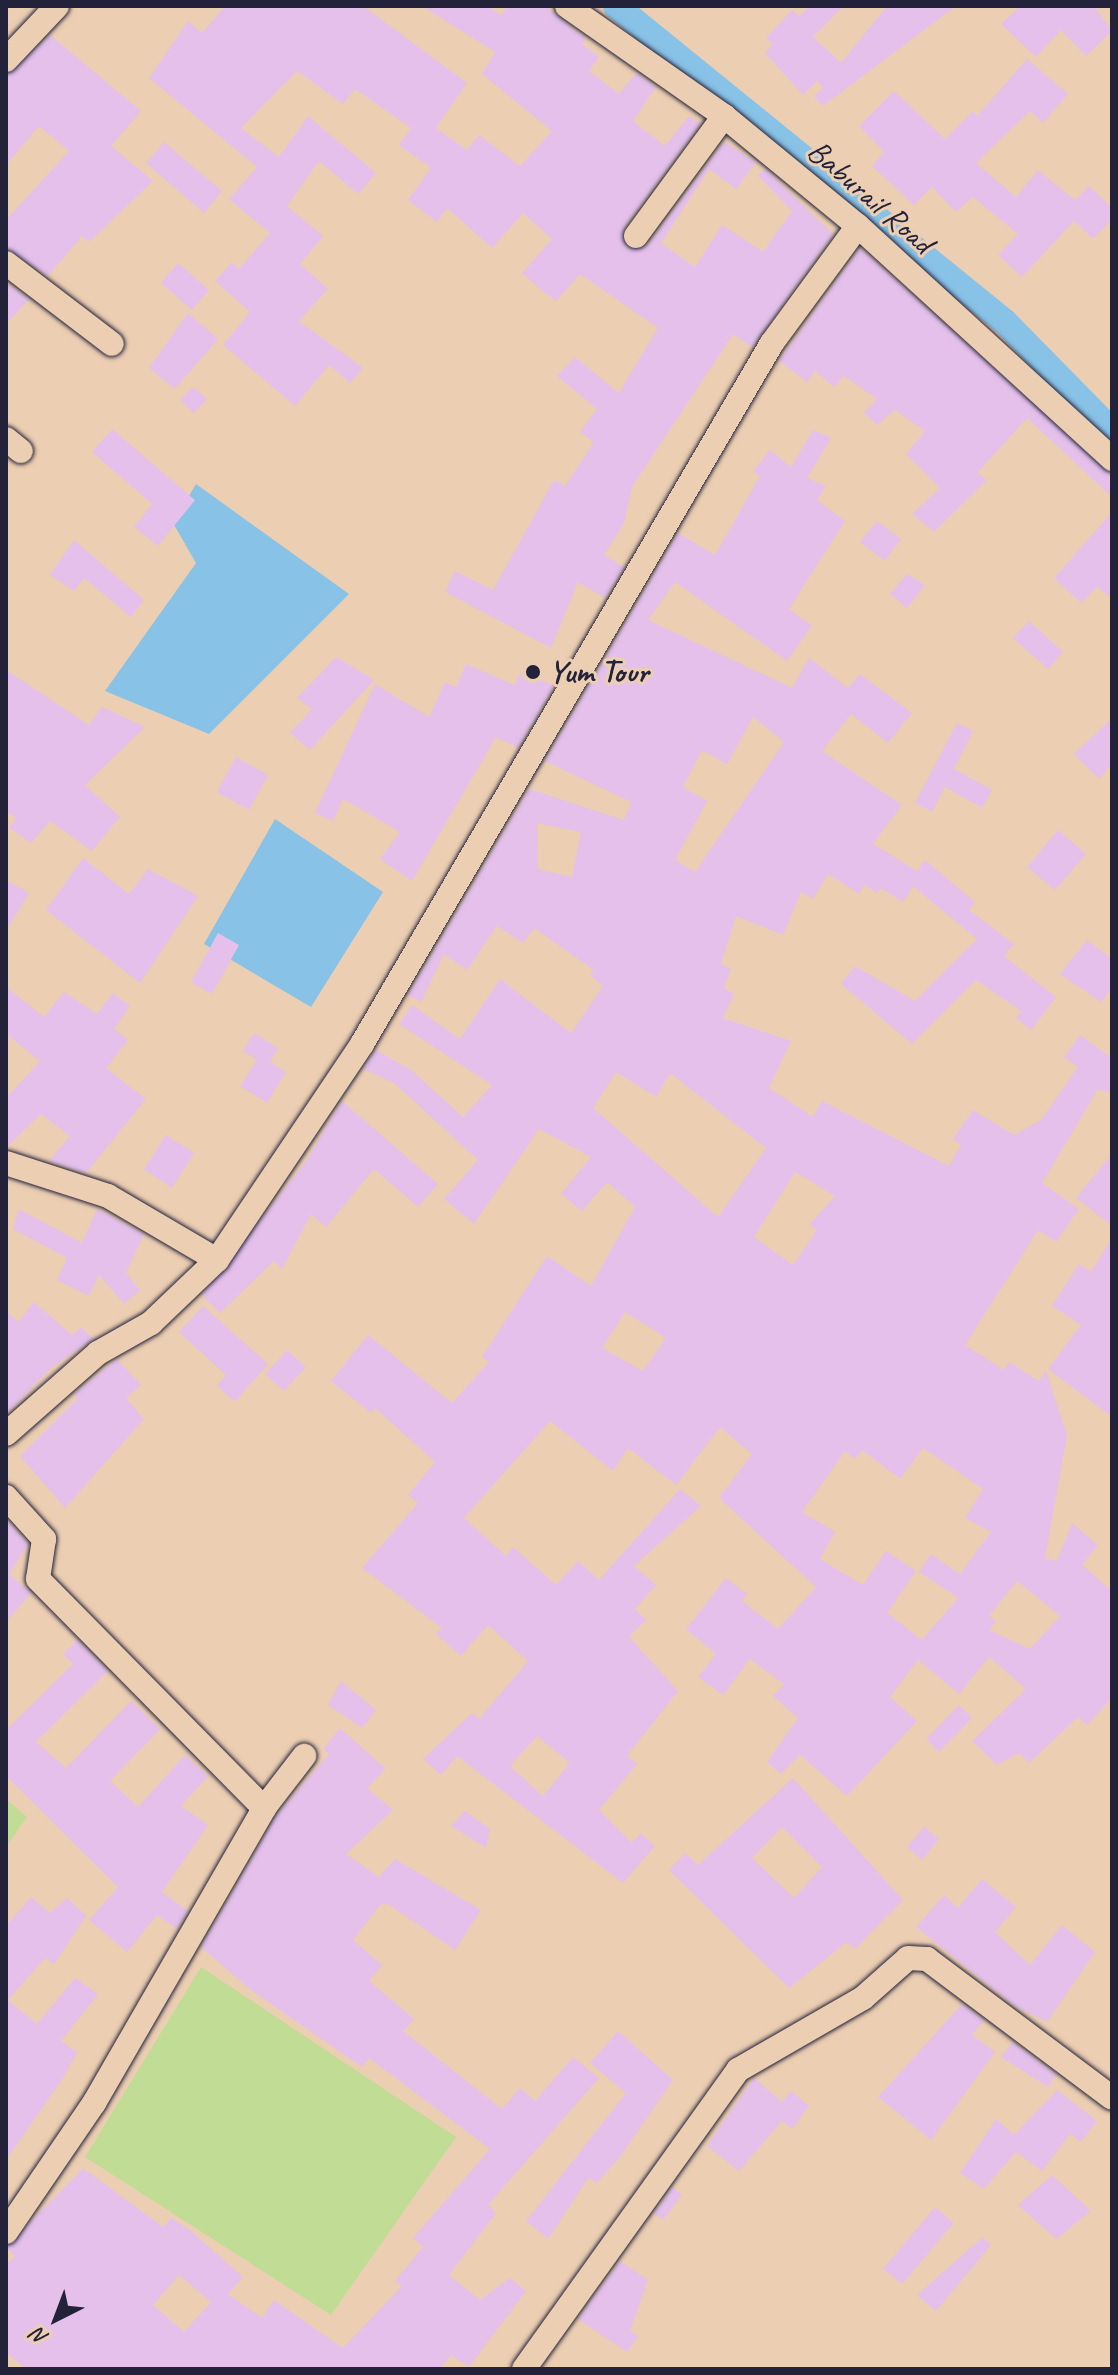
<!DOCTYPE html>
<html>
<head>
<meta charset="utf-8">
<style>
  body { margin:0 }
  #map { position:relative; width:1118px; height:2375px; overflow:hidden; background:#ecceb2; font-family:Caveat,sans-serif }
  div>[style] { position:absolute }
  .green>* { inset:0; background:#c1dd95 }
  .water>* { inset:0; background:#88c2e7 }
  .canal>* { height:26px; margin:-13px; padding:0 13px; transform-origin:13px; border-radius:13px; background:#88c2e7 }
  .building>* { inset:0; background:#e4c0eb }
  .roads { filter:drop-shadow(0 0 2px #22223b) drop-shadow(0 0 2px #22223b) }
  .minor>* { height:24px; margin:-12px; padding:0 12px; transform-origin:12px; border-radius:12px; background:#ecceb2 }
  .dots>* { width:22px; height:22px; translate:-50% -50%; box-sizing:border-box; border:4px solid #ecceb2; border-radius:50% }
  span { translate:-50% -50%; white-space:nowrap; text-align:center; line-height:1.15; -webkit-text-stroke:6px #ecceb2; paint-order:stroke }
  .street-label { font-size:32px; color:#22223b }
  .poi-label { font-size:32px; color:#22223b; font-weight:700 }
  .left { translate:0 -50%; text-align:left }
  .frame { position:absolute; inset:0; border:8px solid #22223b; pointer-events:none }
  .north { position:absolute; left:16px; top:2279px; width:80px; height:80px; -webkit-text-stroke:6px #ecceb2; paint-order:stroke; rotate:222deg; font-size:22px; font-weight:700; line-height:32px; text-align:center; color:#22223b }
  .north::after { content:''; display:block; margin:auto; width:28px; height:36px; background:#22223b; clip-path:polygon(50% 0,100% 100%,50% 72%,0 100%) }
</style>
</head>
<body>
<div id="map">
  <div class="green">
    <div style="clip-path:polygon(6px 1799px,27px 1817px,6px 1847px)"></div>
    <div style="clip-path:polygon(201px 1967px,456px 2137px,331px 2315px,85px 2157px)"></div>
  </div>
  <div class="water">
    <div style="clip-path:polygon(196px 484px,349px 594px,209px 734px,105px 691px,196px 563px,173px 523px)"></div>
    <div style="clip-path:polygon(275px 819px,383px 892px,311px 1007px,204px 944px)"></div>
  </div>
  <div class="canal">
    <div style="left:616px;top:6px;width:501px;rotate:39.09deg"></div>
    <div style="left:1005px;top:322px;width:153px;rotate:45.5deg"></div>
  </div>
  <div class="building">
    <div style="clip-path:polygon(225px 6px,363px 6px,467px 83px,436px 128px,467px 150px,479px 135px,520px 166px,552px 131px,482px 74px,495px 52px,422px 6px,487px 6px,501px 15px,508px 6px,545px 6px,586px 39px,582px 44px,599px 57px,589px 71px,619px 94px,636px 73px,656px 87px,633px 121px,665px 146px,689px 116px,700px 124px,624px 227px,627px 248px,648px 245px,724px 142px,756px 162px,736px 189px,709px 169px,661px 243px,695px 267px,722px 225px,763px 252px,792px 211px,758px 176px,765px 169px,833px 234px,752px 347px,733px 334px,632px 487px,624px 523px,604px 555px,624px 567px,605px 598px,578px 582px,551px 648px,445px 592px,455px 571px,493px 590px,554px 480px,565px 486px,594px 442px,580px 432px,597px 409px,557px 376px,575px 357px,619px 393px,658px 328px,580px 274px,556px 301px,541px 290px,522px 273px,552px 239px,523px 213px,492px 248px,447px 208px,437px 222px,408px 200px,431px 168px,399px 145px,411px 128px,355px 89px,343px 104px,297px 71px,241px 128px,279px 157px,308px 116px,376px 173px,358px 194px,319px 161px,287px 206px,323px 236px,300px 264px,328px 289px,299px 321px,363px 368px,350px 383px,329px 365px,295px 406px,223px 345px,250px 312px,215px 281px,232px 262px,239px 269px,270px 233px,229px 199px,257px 167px,149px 78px,188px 21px,202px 33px)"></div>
    <div style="clip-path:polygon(810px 6px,843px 6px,813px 37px,841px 63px,887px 6px,956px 6px,823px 106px,814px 97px,823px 87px,817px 81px,803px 95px,765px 53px,773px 44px,766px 38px,792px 10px,799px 16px)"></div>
    <div style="clip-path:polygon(1020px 6px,1094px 6px,1112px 31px,1086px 56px,1061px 30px,1036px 57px,1001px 24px)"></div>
    <div style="clip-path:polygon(50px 35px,141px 111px,111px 146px,153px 181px,89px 242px,82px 236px,48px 276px,6px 248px,6px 220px,69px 151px,39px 126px,6px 165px,6px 75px)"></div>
    <div style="clip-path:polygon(1027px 59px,1068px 94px,1043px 123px,1030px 111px,976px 163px,1016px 197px,1038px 170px,1075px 200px,1089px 186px,1112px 208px,1112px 219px,1093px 239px,1074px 221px,1022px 277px,998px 255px,1018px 234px,973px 197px,956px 212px,932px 187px,914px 205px,872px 166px,884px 152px,859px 126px,894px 91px,945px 139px,973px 111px,977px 116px)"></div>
    <div style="clip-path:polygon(164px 142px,222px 191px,204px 213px,146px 163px)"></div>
    <div style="clip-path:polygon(860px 248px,1112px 474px,1112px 497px,1027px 418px,977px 473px,987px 480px,934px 532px,912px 514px,940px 488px,906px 454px,925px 431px,895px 410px,877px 425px,864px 413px,877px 399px,844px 376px,834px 387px,815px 371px,807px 382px,779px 361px)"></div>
    <div style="clip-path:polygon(178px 263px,209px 290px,192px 310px,161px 283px)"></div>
    <div style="clip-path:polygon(6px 283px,29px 299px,6px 324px)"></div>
    <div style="clip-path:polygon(188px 313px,218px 339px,175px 389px,149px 368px)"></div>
    <div style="clip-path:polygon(193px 387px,207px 399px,194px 413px,180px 400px)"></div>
    <div style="clip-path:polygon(112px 429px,195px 500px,158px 546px,134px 527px,152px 504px,92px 452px)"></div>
    <div style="clip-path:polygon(evenodd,813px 430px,831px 438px,807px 478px,826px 486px,817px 500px,845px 521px,789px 609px,812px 626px,787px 661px,675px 582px,648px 620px,792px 688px,809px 658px,848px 688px,860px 674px,912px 713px,888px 743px,851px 714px,822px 751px,902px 805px,873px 844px,917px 871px,925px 860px,975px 902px,969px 910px,1014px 944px,1004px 956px,1056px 997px,1031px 1030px,1016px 1018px,1021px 1011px,976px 980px,912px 1044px,841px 984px,855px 966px,915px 1001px,977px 939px,913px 886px,903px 902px,880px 888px,877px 893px,864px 885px,859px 894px,828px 874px,813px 899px,801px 892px,783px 935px,736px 916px,721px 964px,731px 968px,724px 988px,734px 994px,723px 1018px,791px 1041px,769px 1088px,813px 1117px,822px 1101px,949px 1166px,961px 1145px,953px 1139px,973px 1110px,1014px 1135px,1041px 1120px,1078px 1067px,1064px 1057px,1080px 1035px,1112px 1058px,1112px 1093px,1098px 1089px,1042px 1183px,1079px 1209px,1056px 1242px,1038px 1230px,965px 1345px,1004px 1370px,1009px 1362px,1039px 1381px,1046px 1371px,1067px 1435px,1045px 1558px,1057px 1561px,1072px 1523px,1098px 1545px,1082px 1565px,1112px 1591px,1112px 1698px,1087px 1725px,1078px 1717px,1029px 1763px,1019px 1753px,997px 1765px,972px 1741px,1026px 1689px,989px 1657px,959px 1694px,918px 1660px,890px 1697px,917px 1721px,847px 1796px,800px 1755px,781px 1774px,767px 1762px,798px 1718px,773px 1696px,784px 1684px,750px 1659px,723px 1695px,698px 1677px,716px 1654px,686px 1629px,726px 1578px,747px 1594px,742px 1601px,778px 1629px,816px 1587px,719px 1498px,752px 1454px,720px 1427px,676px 1485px,628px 1448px,613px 1471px,550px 1421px,464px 1518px,506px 1556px,513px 1547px,556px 1585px,578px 1561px,599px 1580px,680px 1489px,701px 1506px,634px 1566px,656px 1585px,635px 1609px,646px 1620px,629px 1637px,678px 1691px,627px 1756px,637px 1764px,599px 1810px,632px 1843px,640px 1833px,655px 1846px,623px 1883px,457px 1756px,441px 1775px,423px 1759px,472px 1713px,479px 1719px,528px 1661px,488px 1625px,461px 1656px,436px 1634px,442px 1628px,362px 1568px,418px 1503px,408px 1495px,435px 1462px,375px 1408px,371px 1413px,331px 1381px,368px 1335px,452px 1403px,489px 1362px,482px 1357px,547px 1256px,591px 1286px,635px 1207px,607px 1182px,582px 1211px,561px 1194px,591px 1157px,539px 1129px,474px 1224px,444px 1199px,478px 1160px,394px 1083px,363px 1069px,376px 1050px,411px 1070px,463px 1117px,492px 1085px,399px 1024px,412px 1005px,460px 1039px,500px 979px,571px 1033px,603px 986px,590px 975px,594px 970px,534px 928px,523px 943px,497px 926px,467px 970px,444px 954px,421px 1002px,408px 995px,529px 789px,624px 820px,631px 802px,545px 761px,678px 533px,715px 555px,760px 476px,753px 471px,770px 450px,791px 467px,813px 430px,753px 717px,784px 742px,695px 872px,675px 860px,707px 801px,683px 787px,702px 750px,727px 764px,753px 717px,813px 430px,537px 823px,581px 832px,572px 877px,538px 869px,537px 823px,813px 430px,616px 1072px,656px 1097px,670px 1073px,766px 1148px,718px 1217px,593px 1108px,616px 1072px,813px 430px,795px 1172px,835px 1196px,809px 1225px,817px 1230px,793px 1265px,754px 1237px,795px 1172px,813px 430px,625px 1312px,666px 1338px,643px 1371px,602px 1348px,625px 1312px,813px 430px,923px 1448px,983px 1489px,965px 1518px,991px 1532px,960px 1574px,931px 1554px,919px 1572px,958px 1598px,922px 1640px,887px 1613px,916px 1571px,886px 1551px,863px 1585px,820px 1559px,835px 1532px,802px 1512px,845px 1451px,855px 1459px,862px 1450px,900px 1479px,923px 1448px,813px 430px,1017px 1581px,1060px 1616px,1030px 1649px,989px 1630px,996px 1621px,989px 1616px,1017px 1581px,813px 430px,537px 1736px,570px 1763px,543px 1796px,510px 1766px,537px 1736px)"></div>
    <div style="clip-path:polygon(1112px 512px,1112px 598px,1097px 587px,1081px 603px,1054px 578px)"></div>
    <div style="clip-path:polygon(877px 521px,901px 539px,885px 561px,860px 542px)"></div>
    <div style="clip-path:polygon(74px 540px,144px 600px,131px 617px,84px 578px,74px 591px,50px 575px)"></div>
    <div style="clip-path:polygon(907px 574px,925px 585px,907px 608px,890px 594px)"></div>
    <div style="clip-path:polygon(1029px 621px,1063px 652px,1048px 669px,1013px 638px)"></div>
    <div style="clip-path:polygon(336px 657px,374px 680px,310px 750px,290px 733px,312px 709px,297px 698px)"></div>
    <div style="clip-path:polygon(466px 664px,514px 685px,522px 671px,554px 686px,518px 748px,496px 737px,412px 881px,380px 859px,400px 832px,343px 799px,333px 821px,315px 813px,375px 684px,429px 717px,445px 682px,456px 687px)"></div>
    <div style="clip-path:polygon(6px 670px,89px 725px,102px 707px,145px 727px,85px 785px,120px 817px,92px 851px,50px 821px,31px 843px,9px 828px,16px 818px,6px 811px)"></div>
    <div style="clip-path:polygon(1112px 718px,1112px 763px,1099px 779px,1074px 754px)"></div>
    <div style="clip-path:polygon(957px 723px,973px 731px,954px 769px,992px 790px,982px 808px,945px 787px,932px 812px,915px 803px)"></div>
    <div style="clip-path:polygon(236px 757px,268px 775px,249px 810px,217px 792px)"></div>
    <div style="clip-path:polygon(1058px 830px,1086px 854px,1055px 890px,1027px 867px)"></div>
    <div style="clip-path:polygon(83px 858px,129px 894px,148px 869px,198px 896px,140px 983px,46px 910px)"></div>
    <div style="clip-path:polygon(6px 880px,29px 893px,6px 931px)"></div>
    <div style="clip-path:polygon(218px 933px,239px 945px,212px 994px,191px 982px)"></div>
    <div style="clip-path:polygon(1087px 940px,1112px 959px,1112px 988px,1101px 1002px,1060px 974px)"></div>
    <div style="clip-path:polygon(6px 987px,44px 1017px,64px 992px,97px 1014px,113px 993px,130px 1006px,114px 1029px,128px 1040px,106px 1068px,146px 1099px,86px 1173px,49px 1161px,70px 1136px,41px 1114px,6px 1148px,6px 1098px,40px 1061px,6px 1034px)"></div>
    <div style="clip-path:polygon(254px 1033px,278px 1048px,270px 1062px,286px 1072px,267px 1103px,240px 1086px,257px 1060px,243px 1051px)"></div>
    <div style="clip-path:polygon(342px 1101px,438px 1184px,418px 1207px,374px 1169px,326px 1227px,311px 1214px,282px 1269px,274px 1261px,220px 1313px,202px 1295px,305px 1163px)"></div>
    <div style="clip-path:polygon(166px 1135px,194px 1153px,172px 1188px,144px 1169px)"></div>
    <div style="clip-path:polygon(1112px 1154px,1112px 1226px,1076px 1198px)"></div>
    <div style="clip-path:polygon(19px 1209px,82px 1243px,97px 1209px,144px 1234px,126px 1273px,140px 1290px,124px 1304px,99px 1275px,89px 1296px,57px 1280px,67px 1258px,13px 1229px)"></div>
    <div style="clip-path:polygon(1112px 1238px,1112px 1417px,1048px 1369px,1081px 1325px,1052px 1306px,1079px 1264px,1091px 1272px)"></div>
    <div style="clip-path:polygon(34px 1302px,72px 1335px,81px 1327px,93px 1339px,52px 1367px,6px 1414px,6px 1311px,18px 1322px)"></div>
    <div style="clip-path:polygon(203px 1306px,268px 1364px,235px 1402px,217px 1386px,226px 1375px,179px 1332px)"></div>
    <div style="clip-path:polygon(287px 1350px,306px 1367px,284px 1391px,265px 1374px)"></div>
    <div style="clip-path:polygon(117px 1359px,141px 1385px,126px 1398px,144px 1419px,65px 1508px,20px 1456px,78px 1398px,74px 1394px)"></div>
    <div style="clip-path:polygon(6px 1519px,28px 1544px,9px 1574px,31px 1593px,6px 1622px)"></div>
    <div style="clip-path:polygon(77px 1640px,108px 1671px,36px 1742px,66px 1768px,131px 1701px,160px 1729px,110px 1781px,138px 1807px,185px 1755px,208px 1776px,181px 1806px,208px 1825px,162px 1892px,188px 1911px,177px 1929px,157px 1915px,127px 1952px,89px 1920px,118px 1887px,6px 1776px,6px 1730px,73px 1664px,63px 1654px)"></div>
    <div style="clip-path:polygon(341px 1681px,376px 1710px,362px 1728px,328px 1705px)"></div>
    <div style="clip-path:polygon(959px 1705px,972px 1718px,939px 1752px,926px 1739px)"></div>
    <div style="clip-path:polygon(evenodd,340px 1728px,386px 1769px,367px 1788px,393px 1810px,346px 1854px,379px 1877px,395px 1859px,481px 1910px,455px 1950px,388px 1904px,380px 1905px,353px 1940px,382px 1965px,369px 1981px,414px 2019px,403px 2031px,502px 2109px,520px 2088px,535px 2101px,573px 2057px,599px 2078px,488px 2205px,496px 2213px,449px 2275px,480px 2300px,510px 2278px,526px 2291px,469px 2367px,451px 2355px,440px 2369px,26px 2369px,6px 2352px,6px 2265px,15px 2256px,6px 2247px,83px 2168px,163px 2227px,171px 2218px,191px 2231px,243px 2277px,228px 2294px,262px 2318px,274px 2300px,343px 2348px,402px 2286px,395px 2281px,423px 2247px,413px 2238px,490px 2149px,369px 2058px,362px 2067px,251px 1990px,201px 1947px,276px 1816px,329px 1754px,323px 1749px,340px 1728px,179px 2275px,211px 2302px,184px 2332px,153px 2305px,179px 2275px)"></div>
    <div style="clip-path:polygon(evenodd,793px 1778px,903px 1900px,855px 1949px,847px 1942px,789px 1988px,669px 1870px,685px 1853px,698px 1865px,793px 1778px,782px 1827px,822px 1867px,794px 1898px,752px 1858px,782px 1827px)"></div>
    <div style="clip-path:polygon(465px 1811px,490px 1829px,486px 1848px,451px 1826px)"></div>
    <div style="clip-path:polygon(924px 1827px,939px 1839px,922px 1860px,907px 1847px)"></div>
    <div style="clip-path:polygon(982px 1879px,1016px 1907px,995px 1932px,1030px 1965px,1062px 1925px,1095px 1952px,1047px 2022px,1015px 2006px,916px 1927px,944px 1895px,958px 1908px)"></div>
    <div style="clip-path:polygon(31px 1897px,50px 1913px,67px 1898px,86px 1916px,54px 1964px,45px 1958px,8px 2000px,37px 2024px,75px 1978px,98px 1994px,61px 2041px,77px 2052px,63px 2078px,6px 2160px,6px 1926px)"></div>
    <div style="clip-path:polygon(962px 2004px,984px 2020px,972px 2035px,995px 2052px,931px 2140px,878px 2097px)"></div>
    <div style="clip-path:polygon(618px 2031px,673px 2080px,620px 2157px,596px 2184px,589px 2177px,548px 2239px,526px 2221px,626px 2093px,590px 2063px)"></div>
    <div style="clip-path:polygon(1013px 2042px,1056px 2075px,1048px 2087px,1001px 2057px)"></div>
    <div style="clip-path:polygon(754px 2078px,782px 2102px,791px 2091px,809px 2106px,792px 2129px,782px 2121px,739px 2171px,707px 2146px)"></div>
    <div style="clip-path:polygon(1057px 2090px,1097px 2121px,1081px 2142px,1070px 2134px,1042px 2171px,1016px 2152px,984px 2189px,960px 2173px,996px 2119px,1014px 2135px)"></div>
    <div style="clip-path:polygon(1052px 2175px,1091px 2211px,1056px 2239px,1018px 2205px)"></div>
    <div style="clip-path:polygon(673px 2187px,682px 2195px,663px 2220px,654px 2213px)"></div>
    <div style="clip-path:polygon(935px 2207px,954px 2223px,902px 2284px,883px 2269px)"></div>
    <div style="clip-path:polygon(983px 2237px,991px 2245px,936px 2311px,917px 2295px)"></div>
    <div style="clip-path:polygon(620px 2261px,648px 2280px,630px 2331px,638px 2336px,627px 2352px,578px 2319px)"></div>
  </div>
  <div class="roads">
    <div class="minor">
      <div style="left:567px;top:6px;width:192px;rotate:35deg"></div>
      <div style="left:724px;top:116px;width:173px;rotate:39.4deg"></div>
      <div style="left:858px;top:226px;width:345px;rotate:42.5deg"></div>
      <div style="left:6px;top:60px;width:74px;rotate:-46.6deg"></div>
      <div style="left:636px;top:236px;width:149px;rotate:-53.7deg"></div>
      <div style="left:6px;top:263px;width:133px;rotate:37.4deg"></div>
      <div style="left:6px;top:439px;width:19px;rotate:39deg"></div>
      <div style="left:6px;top:1163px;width:107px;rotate:17.9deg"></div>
      <div style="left:108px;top:1196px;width:126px;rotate:30.4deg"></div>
      <div style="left:217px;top:1260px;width:260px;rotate:-56.1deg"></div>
      <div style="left:362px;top:1044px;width:812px;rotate:-59.68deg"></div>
      <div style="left:772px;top:343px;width:145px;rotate:-53.7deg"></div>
      <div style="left:6px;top:1434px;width:123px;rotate:-41.4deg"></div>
      <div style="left:98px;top:1353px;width:61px;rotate:-29.5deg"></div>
      <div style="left:151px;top:1323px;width:91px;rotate:-43.7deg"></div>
      <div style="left:6px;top:1497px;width:57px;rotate:47.9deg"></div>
      <div style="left:44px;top:1539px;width:40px;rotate:98.5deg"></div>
      <div style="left:38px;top:1579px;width:322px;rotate:45.4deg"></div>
      <div style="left:6px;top:2232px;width:156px;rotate:-55.7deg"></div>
      <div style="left:94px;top:2103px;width:340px;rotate:-60deg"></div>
      <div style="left:264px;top:1808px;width:66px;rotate:-52.4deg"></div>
      <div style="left:524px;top:2369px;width:368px;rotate:-54.4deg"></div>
      <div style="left:738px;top:2070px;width:144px;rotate:-29.9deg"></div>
      <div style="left:863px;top:1998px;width:60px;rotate:-41.6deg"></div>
      <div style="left:908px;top:1958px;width:19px;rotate:3deg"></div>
      <div style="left:927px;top:1959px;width:231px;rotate:36.9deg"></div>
    </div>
  </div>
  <div class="dots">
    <div style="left:533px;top:672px;background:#22223b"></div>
  </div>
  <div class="street-label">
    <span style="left:870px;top:197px;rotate:41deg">Baburail Road</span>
  </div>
  <div class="poi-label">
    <span class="left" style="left:549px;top:672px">Yum Tour</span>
  </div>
  <div class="frame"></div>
  <div class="north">N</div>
</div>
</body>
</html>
